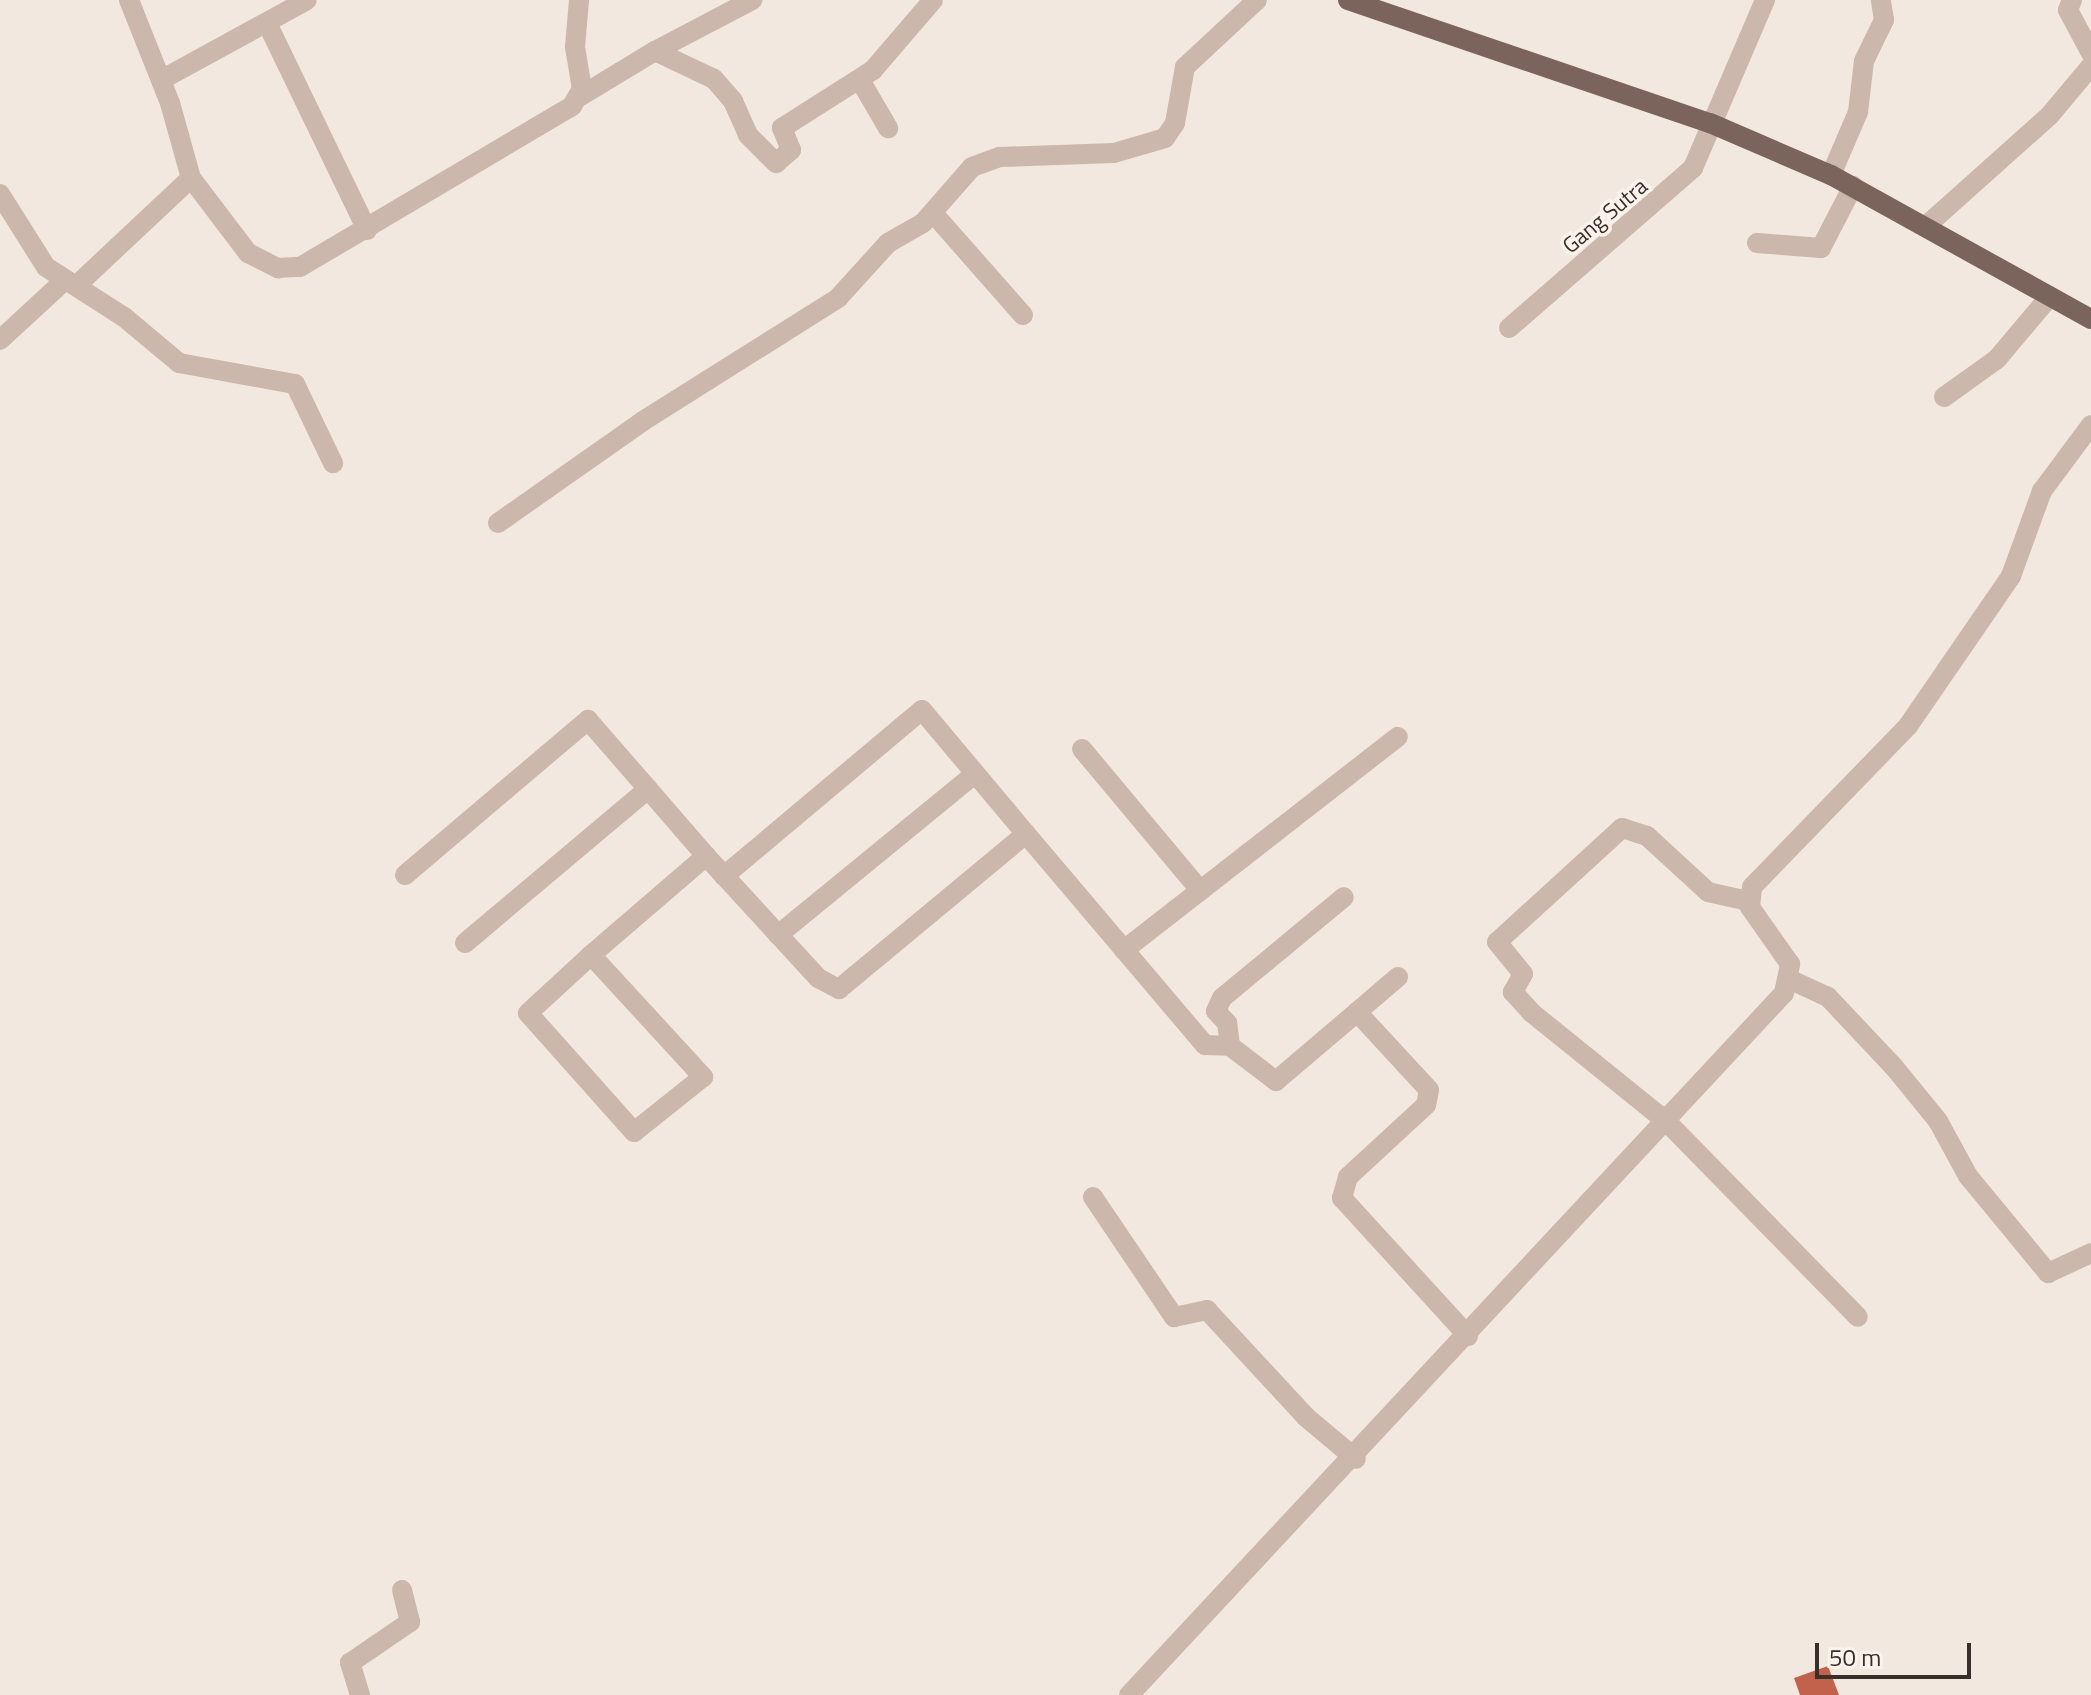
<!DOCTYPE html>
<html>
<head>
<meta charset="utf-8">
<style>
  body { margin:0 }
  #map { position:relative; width:2091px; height:1695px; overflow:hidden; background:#f2e8df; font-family:"Titillium Web",sans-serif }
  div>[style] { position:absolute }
  .building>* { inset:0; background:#c3624c }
  .minor>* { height:20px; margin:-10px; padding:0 10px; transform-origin:10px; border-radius:10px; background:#cbb7ab }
  .major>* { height:20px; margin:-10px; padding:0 10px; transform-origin:10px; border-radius:10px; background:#7a645b }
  span { translate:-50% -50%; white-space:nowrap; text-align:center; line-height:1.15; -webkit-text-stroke:7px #faf2eb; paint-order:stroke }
  .street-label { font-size:22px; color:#382e2a }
  .scale { position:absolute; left:1815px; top:1643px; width:156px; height:36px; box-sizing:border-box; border:4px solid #382e2a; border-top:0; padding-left:10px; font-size:24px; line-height:28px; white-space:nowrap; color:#382e2a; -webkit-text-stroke:6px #faf2eb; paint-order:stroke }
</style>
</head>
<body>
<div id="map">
  <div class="building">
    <div style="clip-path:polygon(1828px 1666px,1839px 1695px,1800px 1695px,1794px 1678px)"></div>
  </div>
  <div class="minor">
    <div style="left:129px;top:0;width:111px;rotate:68.3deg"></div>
    <div style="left:170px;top:103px;width:78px;rotate:74.4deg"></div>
    <div style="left:191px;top:178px;width:94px;rotate:52.8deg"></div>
    <div style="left:248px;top:253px;width:34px;rotate:27deg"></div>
    <div style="left:278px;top:268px;width:22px;rotate:-3deg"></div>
    <div style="left:300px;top:267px;width:316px;rotate:-30.6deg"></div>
    <div style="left:572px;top:106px;width:20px;rotate:-60deg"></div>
    <div style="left:582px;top:89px;width:43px;rotate:-99.5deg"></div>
    <div style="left:575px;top:47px;width:47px;rotate:-85.1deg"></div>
    <div style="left:2072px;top:0;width:11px;rotate:112deg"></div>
    <div style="left:2068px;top:10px;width:49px;rotate:61.9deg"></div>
    <div style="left:267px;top:23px;width:230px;rotate:64.2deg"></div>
    <div style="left:655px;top:51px;width:110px;rotate:-27.7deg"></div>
    <div style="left:161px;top:80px;width:166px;rotate:-28.7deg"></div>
    <div style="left:860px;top:80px;width:56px;rotate:59.7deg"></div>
    <div style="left:579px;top:97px;width:89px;rotate:-31.2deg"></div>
    <div style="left:655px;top:51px;width:65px;rotate:25.4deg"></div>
    <div style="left:714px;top:79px;width:29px;rotate:49deg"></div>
    <div style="left:733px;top:101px;width:37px;rotate:66deg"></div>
    <div style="left:748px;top:135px;width:40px;rotate:45deg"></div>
    <div style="left:776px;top:163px;width:20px;rotate:-41deg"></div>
    <div style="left:791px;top:150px;width:24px;rotate:-112deg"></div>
    <div style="left:782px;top:128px;width:108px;rotate:-32.5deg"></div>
    <div style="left:873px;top:70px;width:92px;rotate:-49.4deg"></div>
    <div style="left:1831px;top:175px;width:69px;rotate:-66.8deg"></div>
    <div style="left:1858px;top:112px;width:51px;rotate:-83.3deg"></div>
    <div style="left:1864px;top:61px;width:46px;rotate:-64deg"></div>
    <div style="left:1884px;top:20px;width:20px;rotate:-99deg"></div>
    <div style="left:0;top:194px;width:86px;rotate:57.8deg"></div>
    <div style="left:46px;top:267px;width:93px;rotate:32.7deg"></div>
    <div style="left:124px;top:317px;width:72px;rotate:39.9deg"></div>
    <div style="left:179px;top:363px;width:118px;rotate:10.3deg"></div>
    <div style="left:295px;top:384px;width:88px;rotate:64.3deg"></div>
    <div style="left:933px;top:213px;width:136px;rotate:48.6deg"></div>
    <div style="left:1926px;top:226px;width:166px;rotate:-41.8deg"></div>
    <div style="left:2050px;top:115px;width:64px;rotate:-50.1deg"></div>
    <div style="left:1757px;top:243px;width:64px;rotate:4.5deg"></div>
    <div style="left:1821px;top:248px;width:70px;rotate:-62.7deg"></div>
    <div style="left:77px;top:285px;width:156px;rotate:-43.2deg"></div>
    <div style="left:1509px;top:328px;width:244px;rotate:-41deg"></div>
    <div style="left:1693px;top:168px;width:183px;rotate:-66.8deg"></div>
    <div style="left:0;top:340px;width:88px;rotate:-42.7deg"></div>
    <div style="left:1944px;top:397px;width:65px;rotate:-35.6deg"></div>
    <div style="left:1997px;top:359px;width:82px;rotate:-49.9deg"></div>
    <div style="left:498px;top:523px;width:177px;rotate:-35.1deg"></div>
    <div style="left:643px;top:421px;width:231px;rotate:-32.2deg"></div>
    <div style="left:838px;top:298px;width:74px;rotate:-47.7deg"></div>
    <div style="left:888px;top:243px;width:40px;rotate:-29.7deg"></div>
    <div style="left:923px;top:223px;width:74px;rotate:-48.8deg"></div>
    <div style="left:972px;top:167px;width:30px;rotate:-20deg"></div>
    <div style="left:1000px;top:157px;width:114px;rotate:-2deg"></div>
    <div style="left:1114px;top:153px;width:53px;rotate:-16.4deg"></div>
    <div style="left:1165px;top:138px;width:18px;rotate:-56deg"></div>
    <div style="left:1175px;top:123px;width:57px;rotate:-79.9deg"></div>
    <div style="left:1185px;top:67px;width:98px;rotate:-42.9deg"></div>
    <div style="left:1082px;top:749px;width:184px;rotate:50.1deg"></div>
    <div style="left:405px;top:875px;width:240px;rotate:-40.3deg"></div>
    <div style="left:588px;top:720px;width:91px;rotate:49deg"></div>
    <div style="left:724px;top:876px;width:258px;rotate:-40deg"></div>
    <div style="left:922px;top:710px;width:162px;rotate:50deg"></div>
    <div style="left:1748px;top:901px;width:41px;rotate:-167.3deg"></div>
    <div style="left:1708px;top:892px;width:83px;rotate:-137.4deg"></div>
    <div style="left:1647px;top:836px;width:26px;rotate:-162deg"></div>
    <div style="left:1622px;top:828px;width:169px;rotate:137.6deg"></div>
    <div style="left:1497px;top:942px;width:41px;rotate:50.9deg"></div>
    <div style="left:1523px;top:974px;width:21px;rotate:119deg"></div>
    <div style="left:1513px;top:992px;width:28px;rotate:48deg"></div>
    <div style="left:1532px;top:1013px;width:172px;rotate:38.9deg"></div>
    <div style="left:1666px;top:1121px;width:274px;rotate:45.6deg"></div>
    <div style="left:778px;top:935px;width:254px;rotate:-39.3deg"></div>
    <div style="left:465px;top:943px;width:239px;rotate:-40.1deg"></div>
    <div style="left:648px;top:789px;width:89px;rotate:49.1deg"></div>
    <div style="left:1124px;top:950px;width:347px;rotate:-37.9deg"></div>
    <div style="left:591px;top:955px;width:166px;rotate:47.4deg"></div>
    <div style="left:703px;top:1077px;width:88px;rotate:141.4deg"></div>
    <div style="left:634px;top:1132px;width:159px;rotate:-131.7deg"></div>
    <div style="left:528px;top:1013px;width:86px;rotate:-42.6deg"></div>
    <div style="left:591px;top:955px;width:152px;rotate:-40.7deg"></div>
    <div style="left:706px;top:856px;width:166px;rotate:47.4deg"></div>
    <div style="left:818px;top:978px;width:24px;rotate:28deg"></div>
    <div style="left:839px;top:989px;width:243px;rotate:-39.7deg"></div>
    <div style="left:1026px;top:834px;width:277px;rotate:49.7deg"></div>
    <div style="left:1205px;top:1045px;width:25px;rotate:2deg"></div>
    <div style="left:1230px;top:1046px;width:58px;rotate:37.3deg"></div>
    <div style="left:1276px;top:1081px;width:106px;rotate:-40.4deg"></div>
    <div style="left:1357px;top:1012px;width:106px;rotate:47.3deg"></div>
    <div style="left:1429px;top:1090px;width:15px;rotate:101deg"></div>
    <div style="left:1426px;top:1105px;width:106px;rotate:137.3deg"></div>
    <div style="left:1348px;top:1177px;width:22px;rotate:106deg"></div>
    <div style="left:1342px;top:1198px;width:187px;rotate:47.6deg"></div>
    <div style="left:1791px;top:980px;width:41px;rotate:24.7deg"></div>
    <div style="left:1828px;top:997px;width:96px;rotate:46.7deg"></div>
    <div style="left:1894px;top:1067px;width:70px;rotate:50.8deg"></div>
    <div style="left:1938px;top:1121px;width:63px;rotate:61.4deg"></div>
    <div style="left:1968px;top:1176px;width:126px;rotate:50.5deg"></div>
    <div style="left:2048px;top:1273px;width:47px;rotate:-24.9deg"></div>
    <div style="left:1357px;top:1012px;width:54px;rotate:-40.5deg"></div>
    <div style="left:1230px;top:1046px;width:23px;rotate:-97deg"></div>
    <div style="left:1227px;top:1023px;width:16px;rotate:-133deg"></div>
    <div style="left:1216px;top:1011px;width:14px;rotate:-65deg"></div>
    <div style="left:1222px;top:998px;width:158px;rotate:-39.6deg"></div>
    <div style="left:1093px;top:1197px;width:145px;rotate:56deg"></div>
    <div style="left:1174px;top:1317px;width:34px;rotate:-12deg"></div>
    <div style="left:1207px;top:1310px;width:146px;rotate:47.2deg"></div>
    <div style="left:1306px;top:1417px;width:65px;rotate:40deg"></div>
    <div style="left:360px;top:1695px;width:34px;rotate:-107deg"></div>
    <div style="left:350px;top:1663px;width:73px;rotate:-34.3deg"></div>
    <div style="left:410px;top:1622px;width:33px;rotate:-104deg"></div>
    <div style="left:1129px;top:1695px;width:960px;rotate:-46.98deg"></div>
    <div style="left:1784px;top:993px;width:30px;rotate:-78deg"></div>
    <div style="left:1790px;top:964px;width:70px;rotate:-125.1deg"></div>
    <div style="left:1750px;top:907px;width:20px;rotate:-84deg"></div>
    <div style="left:1752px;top:887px;width:224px;rotate:-45.9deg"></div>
    <div style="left:1908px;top:726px;width:182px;rotate:-55.5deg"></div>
    <div style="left:2011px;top:576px;width:90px;rotate:-70deg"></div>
    <div style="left:2042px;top:491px;width:82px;rotate:-53.4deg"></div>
  </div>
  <div class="major">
    <div style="left:1348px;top:0;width:382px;rotate:18.8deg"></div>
    <div style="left:1710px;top:123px;width:132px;rotate:23.3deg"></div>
    <div style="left:1831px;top:175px;width:297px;rotate:29deg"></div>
  </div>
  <div class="street-label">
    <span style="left:1605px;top:216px;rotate:-40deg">Gang Sutra</span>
  </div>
  <div class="scale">50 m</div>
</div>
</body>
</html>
